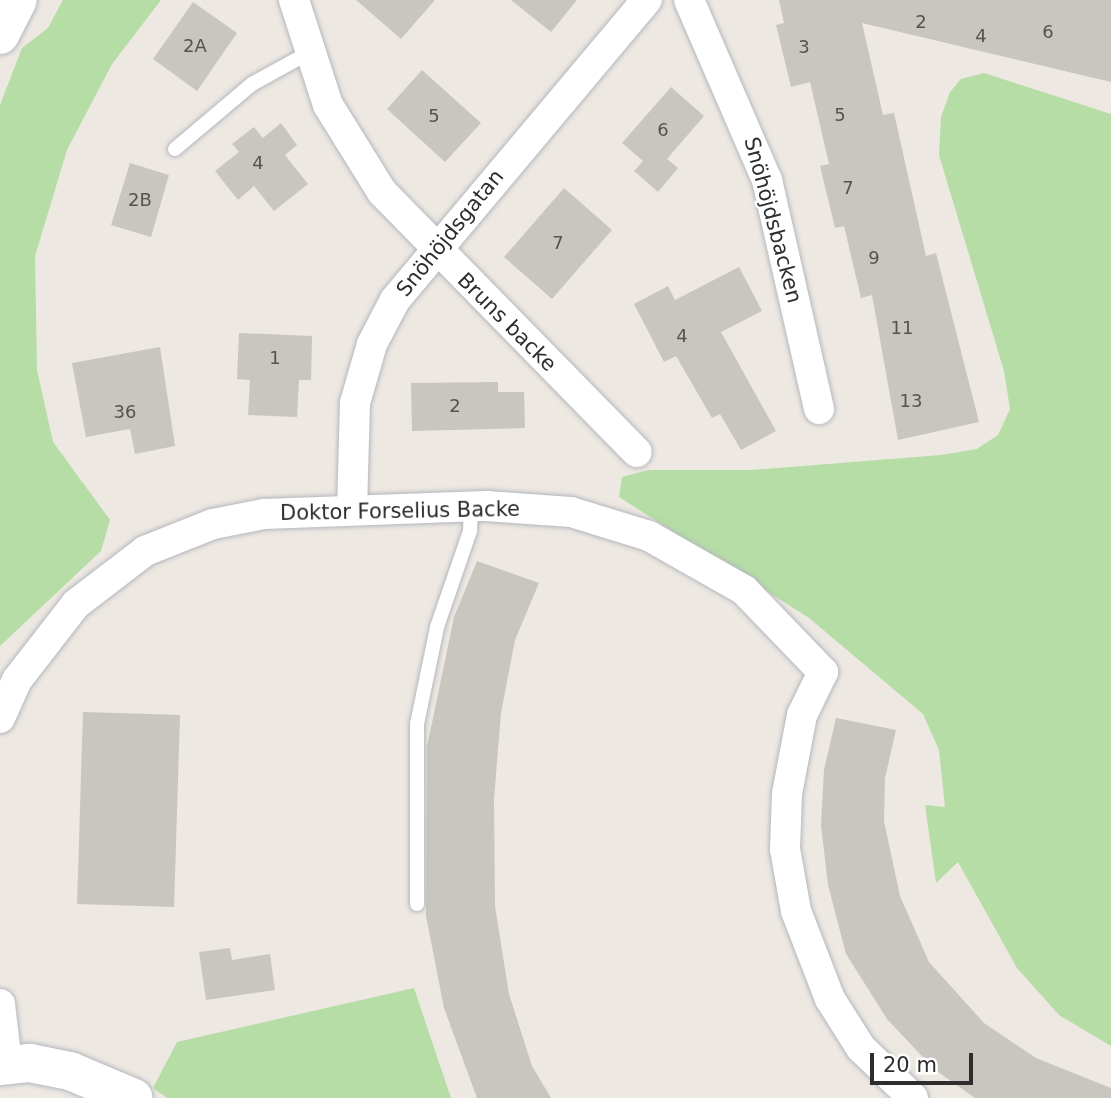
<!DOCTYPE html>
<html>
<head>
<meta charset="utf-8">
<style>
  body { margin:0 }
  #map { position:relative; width:1111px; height:1098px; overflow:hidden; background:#ede8e1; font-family:"DejaVu Sans",sans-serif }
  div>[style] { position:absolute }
  .green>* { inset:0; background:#b5dda5 }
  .building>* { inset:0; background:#c9c6bf }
  .roads { filter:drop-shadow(0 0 2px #b5b7bf) drop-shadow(0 0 2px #b5b7bf) }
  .lane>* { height:14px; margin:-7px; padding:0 7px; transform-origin:7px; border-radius:7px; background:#fff }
  .street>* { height:30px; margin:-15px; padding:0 15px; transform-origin:15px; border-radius:15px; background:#fff }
  .secondary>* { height:38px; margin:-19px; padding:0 19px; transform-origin:19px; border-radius:19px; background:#fff }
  span { translate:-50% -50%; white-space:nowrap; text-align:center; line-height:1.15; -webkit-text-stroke:5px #fff; paint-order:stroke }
  .number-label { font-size:18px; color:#545352 }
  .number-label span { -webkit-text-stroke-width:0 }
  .street-label { font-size:21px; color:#2d2d2d }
  .scale { position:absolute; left:870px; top:1053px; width:103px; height:32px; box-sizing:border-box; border:4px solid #2d2d2d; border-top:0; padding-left:9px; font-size:21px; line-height:24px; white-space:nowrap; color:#2d2d2d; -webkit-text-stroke:5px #fff; paint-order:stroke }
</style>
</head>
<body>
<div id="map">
  <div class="green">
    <div style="clip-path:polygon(63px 0,161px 0,112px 64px,67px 150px,35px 256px,37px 370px,53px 442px,110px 520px,101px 551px,0 646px,0 105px,22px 48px,48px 28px)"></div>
    <div style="clip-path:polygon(984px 73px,1111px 114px,1111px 1046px,1059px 1015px,1017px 968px,958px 862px,936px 883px,925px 805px,945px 807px,939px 750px,923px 714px,809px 618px,619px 497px,622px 477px,649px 470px,751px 470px,941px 455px,977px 449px,998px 435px,1010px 409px,1004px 371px,939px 155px,941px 117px,950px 92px,961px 79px)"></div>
    <div style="clip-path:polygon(414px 988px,451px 1098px,167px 1098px,153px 1088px,177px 1042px)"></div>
  </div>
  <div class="building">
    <div style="clip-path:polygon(356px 0,435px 0,401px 39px)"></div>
    <div style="clip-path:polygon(511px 0,577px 0,551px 32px)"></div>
    <div style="clip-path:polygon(779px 0,1111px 0,1111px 82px,862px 23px,883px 115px,894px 113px,926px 256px,936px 253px,979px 422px,898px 440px,872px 295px,861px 298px,844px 226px,835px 228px,820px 166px,829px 164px,810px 82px,791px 87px,776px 25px,784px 23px)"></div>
    <div style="clip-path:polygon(193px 2px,237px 33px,197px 91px,153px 59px)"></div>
    <div style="clip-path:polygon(422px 70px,481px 123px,445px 162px,387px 109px)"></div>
    <div style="clip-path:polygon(671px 87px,704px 116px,667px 159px,678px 168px,658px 192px,634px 171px,643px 161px,622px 143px)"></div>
    <div style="clip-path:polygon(281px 123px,297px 145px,285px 155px,308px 184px,274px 211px,254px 186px,238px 200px,215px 171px,239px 152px,232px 144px,254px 127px,263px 138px)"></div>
    <div style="clip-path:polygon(130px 163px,169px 175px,151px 237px,111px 225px)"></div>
    <div style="clip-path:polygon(564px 188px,612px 230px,552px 299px,504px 257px)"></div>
    <div style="clip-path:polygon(739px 267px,762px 311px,721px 332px,776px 431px,741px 450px,720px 414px,712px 418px,676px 356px,664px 362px,634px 304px,668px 286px,675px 300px)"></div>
    <div style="clip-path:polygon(239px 333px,312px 336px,311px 380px,299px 380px,297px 417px,248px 415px,250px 380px,237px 379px)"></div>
    <div style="clip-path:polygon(160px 347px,175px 446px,135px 454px,130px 429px,86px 437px,72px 363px)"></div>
    <div style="clip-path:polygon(498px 382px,498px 392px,524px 392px,525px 428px,412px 431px,411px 383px)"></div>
    <div style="clip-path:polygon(477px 561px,539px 583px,515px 640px,501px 713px,494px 799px,495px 906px,509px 994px,532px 1066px,551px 1098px,477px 1098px,444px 1008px,426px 916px,427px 747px,454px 617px)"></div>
    <div style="clip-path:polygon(83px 712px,180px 715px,174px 907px,77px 904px)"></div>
    <div style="clip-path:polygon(836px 718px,896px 730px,885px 778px,884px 821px,900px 896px,929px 962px,984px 1023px,1036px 1058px,1111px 1088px,1111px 1098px,975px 1098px,934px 1069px,887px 1019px,846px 954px,828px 885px,821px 825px,824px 770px)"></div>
    <div style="clip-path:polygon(230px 948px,232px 960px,270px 954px,275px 990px,206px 1000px,199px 952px)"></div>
  </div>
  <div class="roads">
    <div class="lane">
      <div style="left:175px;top:149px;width:101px;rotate:-40.2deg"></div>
      <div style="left:252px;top:84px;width:66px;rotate:-28.9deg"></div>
      <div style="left:417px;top:904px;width:180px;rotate:-90deg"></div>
      <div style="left:417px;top:724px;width:99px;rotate:-78.3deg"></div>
      <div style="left:437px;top:627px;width:102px;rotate:-71deg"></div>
      <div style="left:470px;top:531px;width:25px;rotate:-88deg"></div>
    </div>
    <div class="street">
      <div style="left:294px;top:0;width:110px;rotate:72.1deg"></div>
      <div style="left:328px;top:105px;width:102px;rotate:58.2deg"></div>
      <div style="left:382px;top:192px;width:364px;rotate:45.6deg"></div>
      <div style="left:689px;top:0;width:196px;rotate:66.6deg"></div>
      <div style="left:767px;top:180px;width:235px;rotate:77.2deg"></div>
      <div style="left:352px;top:510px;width:107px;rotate:-88.4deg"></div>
      <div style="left:355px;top:403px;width:61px;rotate:-73.9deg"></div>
      <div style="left:372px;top:344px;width:50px;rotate:-62.4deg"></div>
      <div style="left:395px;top:300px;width:392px;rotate:-50deg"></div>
      <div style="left:0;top:718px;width:42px;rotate:-65.9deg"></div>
      <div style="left:17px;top:680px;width:96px;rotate:-52.2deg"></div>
      <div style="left:76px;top:604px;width:87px;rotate:-37.5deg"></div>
      <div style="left:145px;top:551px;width:73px;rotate:-21.7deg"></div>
      <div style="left:213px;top:524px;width:52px;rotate:-11.1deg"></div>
      <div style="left:264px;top:514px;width:222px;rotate:-2.1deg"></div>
      <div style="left:486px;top:506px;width:85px;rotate:4deg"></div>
      <div style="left:571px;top:512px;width:82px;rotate:17.1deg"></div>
      <div style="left:649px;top:536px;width:109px;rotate:29.6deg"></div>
      <div style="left:744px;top:590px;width:114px;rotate:46.1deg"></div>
      <div style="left:823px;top:672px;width:48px;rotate:116deg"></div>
      <div style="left:802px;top:715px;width:80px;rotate:100.8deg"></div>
      <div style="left:787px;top:794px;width:55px;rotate:92.1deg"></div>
      <div style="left:785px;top:849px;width:63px;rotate:79.9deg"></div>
      <div style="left:796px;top:911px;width:94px;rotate:68.9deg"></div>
      <div style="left:830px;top:999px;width:58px;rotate:57.7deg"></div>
      <div style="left:861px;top:1048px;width:72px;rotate:43.9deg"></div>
      <div style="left:0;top:1004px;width:60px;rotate:83.3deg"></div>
    </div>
    <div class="secondary">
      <div style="left:0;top:35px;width:39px;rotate:-63deg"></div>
      <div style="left:0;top:1066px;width:30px;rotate:-6deg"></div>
      <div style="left:30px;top:1063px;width:41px;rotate:11.3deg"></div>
      <div style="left:70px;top:1071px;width:69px;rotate:22.9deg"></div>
    </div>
  </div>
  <div class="number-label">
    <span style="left:921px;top:22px">2</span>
    <span style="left:1048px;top:32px">6</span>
    <span style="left:981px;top:36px">4</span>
    <span style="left:195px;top:46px">2A</span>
    <span style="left:804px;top:47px">3</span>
    <span style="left:840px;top:115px">5</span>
    <span style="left:434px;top:116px">5</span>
    <span style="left:663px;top:130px">6</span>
    <span style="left:258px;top:163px">4</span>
    <span style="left:848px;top:188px">7</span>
    <span style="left:140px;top:200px">2B</span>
    <span style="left:558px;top:243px">7</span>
    <span style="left:874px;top:258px">9</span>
    <span style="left:902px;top:328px">11</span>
    <span style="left:682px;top:336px">4</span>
    <span style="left:275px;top:358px">1</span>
    <span style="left:911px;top:401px">13</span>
    <span style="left:455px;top:406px">2</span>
    <span style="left:125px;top:412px">36</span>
  </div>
  <div class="street-label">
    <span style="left:773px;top:220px;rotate:75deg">Snöhöjdsbacken</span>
    <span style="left:450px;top:233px;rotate:-51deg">Snöhöjdsgatan</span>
    <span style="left:507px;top:322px;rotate:45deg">Bruns backe</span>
    <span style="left:400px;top:511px;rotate:-1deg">Doktor Forselius Backe</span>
  </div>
  <div class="scale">20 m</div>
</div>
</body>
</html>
